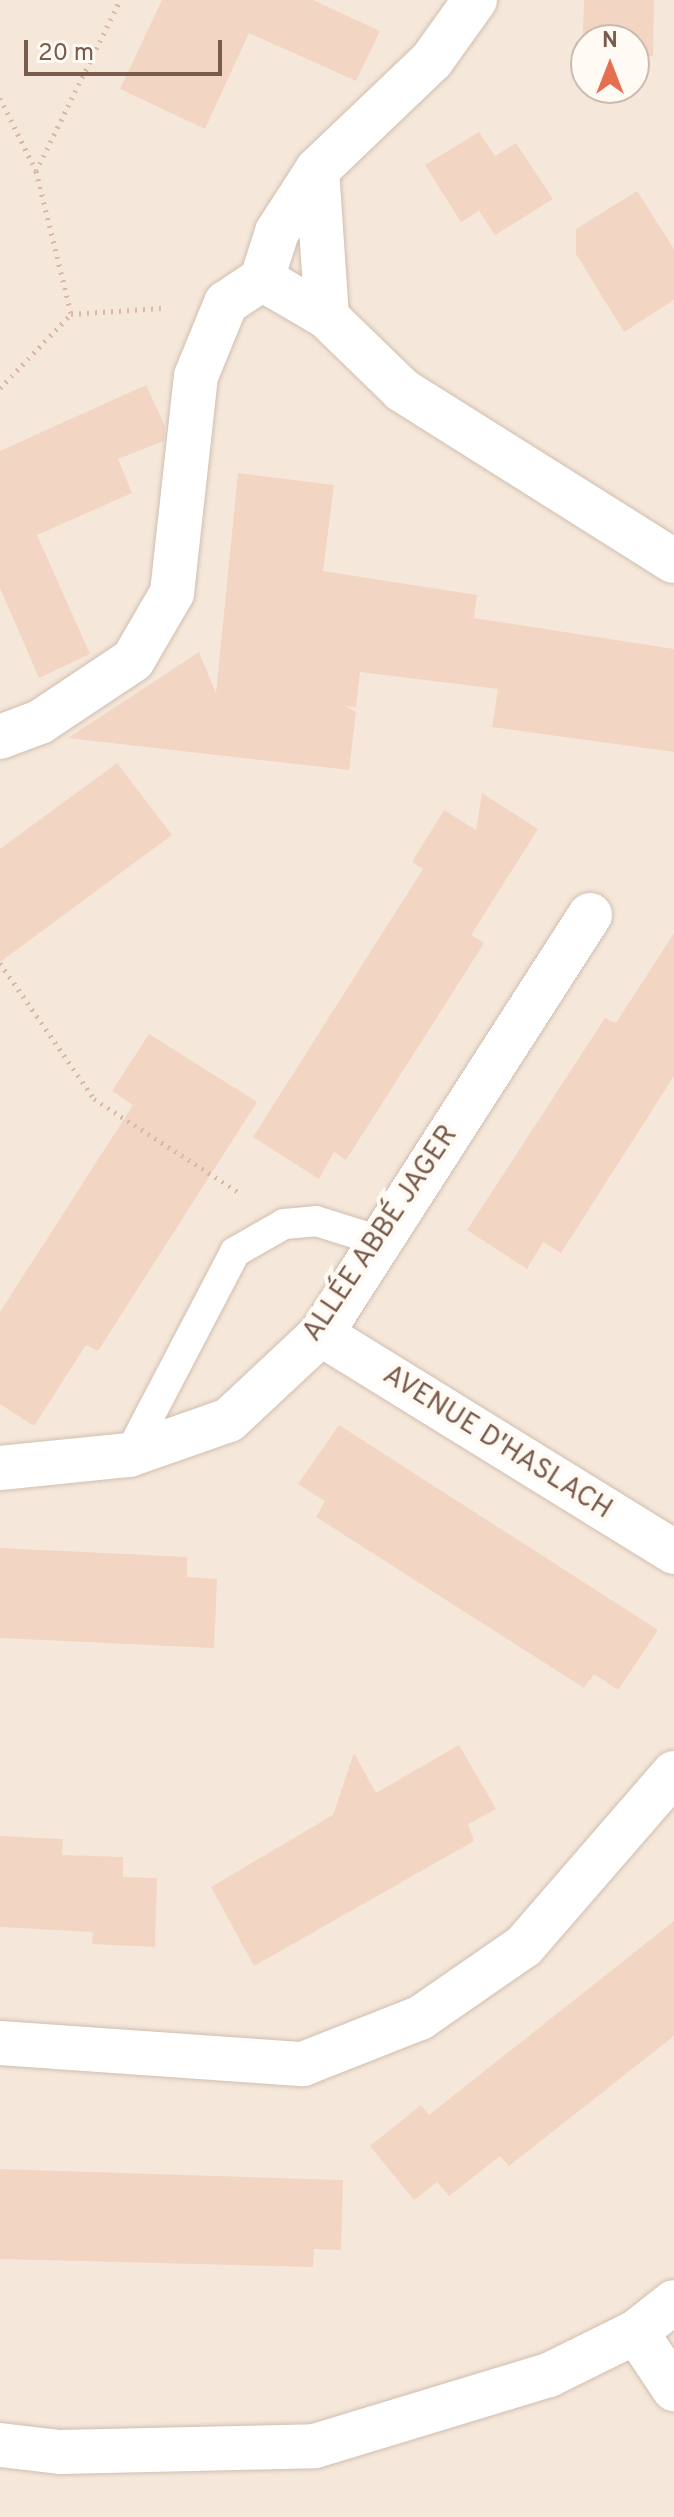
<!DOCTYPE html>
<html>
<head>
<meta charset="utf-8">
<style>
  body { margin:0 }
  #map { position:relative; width:674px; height:2517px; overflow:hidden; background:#fdf6ec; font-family:Overpass,sans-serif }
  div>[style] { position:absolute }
  .residential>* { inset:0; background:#f5e8da }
  .building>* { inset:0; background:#f3d5c3 }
  .path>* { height:5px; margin-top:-2.5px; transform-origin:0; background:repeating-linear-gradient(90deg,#d9b8a5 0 2px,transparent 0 8px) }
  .roads { filter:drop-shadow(0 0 2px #d1beb0) drop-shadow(0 0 2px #d1beb0) }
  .lane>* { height:30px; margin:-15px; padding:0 15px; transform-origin:15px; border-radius:15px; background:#fff }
  .street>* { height:44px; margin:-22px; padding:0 22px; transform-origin:22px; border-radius:22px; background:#fff }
  .secondary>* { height:44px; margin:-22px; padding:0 22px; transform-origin:22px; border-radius:22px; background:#fff }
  span { translate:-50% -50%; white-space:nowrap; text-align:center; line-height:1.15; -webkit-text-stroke:8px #fffaf3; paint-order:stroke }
  .street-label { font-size:28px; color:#7a5c4d }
  .north { position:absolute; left:570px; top:24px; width:80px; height:80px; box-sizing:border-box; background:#fffaf3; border:2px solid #cabbb1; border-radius:50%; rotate:0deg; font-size:22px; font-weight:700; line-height:32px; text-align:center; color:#7a5c4d }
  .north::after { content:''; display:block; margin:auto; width:28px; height:36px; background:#e76f51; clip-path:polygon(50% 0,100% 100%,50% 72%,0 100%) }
  .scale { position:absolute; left:24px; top:40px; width:198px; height:36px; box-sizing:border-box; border:4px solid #7a5c4d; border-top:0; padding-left:10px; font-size:24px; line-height:28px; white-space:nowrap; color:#7a5c4d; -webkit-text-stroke:6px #fffaf3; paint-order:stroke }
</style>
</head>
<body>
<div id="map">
  <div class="residential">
    <div style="clip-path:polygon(evenodd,0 0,674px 0,674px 2517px,0 2517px,0 0,586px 40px,634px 40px,634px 88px,586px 88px,586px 40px)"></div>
  </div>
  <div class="building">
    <div style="clip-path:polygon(162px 0,313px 0,380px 31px,356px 81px,249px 33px,205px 129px,120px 89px)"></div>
    <div style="clip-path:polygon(584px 0,654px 0,653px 56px,634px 56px,634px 40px,586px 40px,582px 54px)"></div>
    <div style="clip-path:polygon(479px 132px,495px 156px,516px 143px,553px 199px,495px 235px,479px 211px,461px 222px,425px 165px)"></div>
    <div style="clip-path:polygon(637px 191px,674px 249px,674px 300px,624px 332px,576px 254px,576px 229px)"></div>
    <div style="clip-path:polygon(146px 385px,165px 426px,164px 441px,118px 459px,132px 493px,37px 535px,90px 654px,39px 678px,0 588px,0 451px)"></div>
    <div style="clip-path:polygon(238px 473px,334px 485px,323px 571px,477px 595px,474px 618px,674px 649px,674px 752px,492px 727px,498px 689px,360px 672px,356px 707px,346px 706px,356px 712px,349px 770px,68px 738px,199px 652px,216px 693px)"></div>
    <div style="clip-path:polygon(117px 763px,172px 835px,0 962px,0 849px)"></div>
    <div style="clip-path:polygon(482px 793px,538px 829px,471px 935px,484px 943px,448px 1000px,346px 1160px,334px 1152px,319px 1179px,253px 1137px,423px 869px,412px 862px,444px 810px,476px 830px)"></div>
    <div style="clip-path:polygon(674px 933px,674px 1076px,561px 1253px,543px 1242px,527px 1269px,467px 1230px,605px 1018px,616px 1023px)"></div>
    <div style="clip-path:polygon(149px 1034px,257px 1102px,98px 1351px,86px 1345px,34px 1426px,0 1404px,0 1312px,133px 1105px,112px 1091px)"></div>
    <div style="clip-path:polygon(339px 1425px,658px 1630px,618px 1690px,594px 1674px,584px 1688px,316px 1517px,325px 1501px,298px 1484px)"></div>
    <div style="clip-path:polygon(0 1548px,187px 1557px,187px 1577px,217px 1579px,214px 1648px,0 1638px)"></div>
    <div style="clip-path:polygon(459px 1745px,496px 1809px,468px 1824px,474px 1841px,254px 1966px,211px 1887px,333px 1815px,354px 1753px,376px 1793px)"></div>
    <div style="clip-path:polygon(0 1836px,63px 1839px,62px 1855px,123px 1857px,123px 1877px,157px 1878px,155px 1947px,92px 1944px,93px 1932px,0 1927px)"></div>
    <div style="clip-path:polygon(674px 1921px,674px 2036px,509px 2166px,500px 2156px,449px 2196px,437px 2182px,414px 2200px,370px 2146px,421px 2105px,429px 2115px)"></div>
    <div style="clip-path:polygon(0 2169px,343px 2180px,341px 2250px,314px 2249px,313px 2267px,0 2259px)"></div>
  </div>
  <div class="path">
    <div style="left:0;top:98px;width:81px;rotate:63.7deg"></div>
    <div style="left:36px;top:171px;width:147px;rotate:76.2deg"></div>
    <div style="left:36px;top:171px;width:191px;rotate:-63.8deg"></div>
    <div style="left:0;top:388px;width:103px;rotate:-46.2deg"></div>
    <div style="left:71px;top:314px;width:90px;rotate:-3.8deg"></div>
    <div style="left:0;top:963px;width:165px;rotate:55.3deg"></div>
    <div style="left:94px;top:1099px;width:174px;rotate:32.8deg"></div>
  </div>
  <div class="roads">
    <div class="lane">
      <div style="left:129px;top:1455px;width:229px;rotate:-62.4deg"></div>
      <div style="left:235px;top:1252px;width:56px;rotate:-29.7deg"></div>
      <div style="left:284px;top:1224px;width:32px;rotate:-5deg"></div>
      <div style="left:316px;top:1221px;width:67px;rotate:17.4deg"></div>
    </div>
    <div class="street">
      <div style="left:317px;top:170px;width:147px;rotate:86.1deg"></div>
      <div style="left:262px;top:279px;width:75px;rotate:30.3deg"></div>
      <div style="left:327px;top:317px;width:105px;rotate:44.2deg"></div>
      <div style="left:402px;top:390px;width:321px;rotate:32.2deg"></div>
      <div style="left:0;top:737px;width:43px;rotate:-20.6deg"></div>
      <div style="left:40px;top:722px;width:112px;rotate:-33.7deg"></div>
      <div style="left:133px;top:660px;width:78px;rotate:-59.8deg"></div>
      <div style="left:172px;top:593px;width:218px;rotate:-83.7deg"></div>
      <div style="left:196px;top:376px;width:79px;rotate:-67.7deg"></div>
      <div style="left:226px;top:303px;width:43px;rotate:-33.7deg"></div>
      <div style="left:262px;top:279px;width:49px;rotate:-72.3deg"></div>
      <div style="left:277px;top:232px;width:74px;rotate:-57.2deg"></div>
      <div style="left:317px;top:170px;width:159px;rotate:-43.7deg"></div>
      <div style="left:432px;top:60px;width:74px;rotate:-54.4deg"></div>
      <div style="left:321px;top:1334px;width:415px;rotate:31.7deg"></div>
      <div style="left:0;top:1468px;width:130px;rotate:-5.8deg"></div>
      <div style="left:129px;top:1455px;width:106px;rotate:-19.3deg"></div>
      <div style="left:229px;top:1420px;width:126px;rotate:-43.1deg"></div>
      <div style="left:321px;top:1334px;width:498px;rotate:-57.3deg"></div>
      <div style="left:0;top:2043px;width:304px;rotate:4deg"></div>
      <div style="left:303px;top:2064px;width:126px;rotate:-21.5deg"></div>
      <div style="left:420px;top:2018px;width:126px;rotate:-34.7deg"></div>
      <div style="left:524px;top:1946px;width:229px;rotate:-49.1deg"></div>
      <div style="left:636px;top:2332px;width:69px;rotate:56.3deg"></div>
    </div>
    <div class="secondary">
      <div style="left:0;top:2445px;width:60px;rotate:6.7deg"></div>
      <div style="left:60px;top:2452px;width:255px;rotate:-1.3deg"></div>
      <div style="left:315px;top:2446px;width:245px;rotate:-16.9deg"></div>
      <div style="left:549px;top:2375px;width:97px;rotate:-26.3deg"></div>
      <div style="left:636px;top:2332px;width:48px;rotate:-38.3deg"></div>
    </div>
  </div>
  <div class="street-label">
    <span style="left:381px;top:1234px;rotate:-56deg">ALLÉE ABBÉ JAGER</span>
    <span style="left:497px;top:1443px;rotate:32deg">AVENUE D'HASLACH</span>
  </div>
  <div class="north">N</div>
  <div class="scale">20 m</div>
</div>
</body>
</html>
